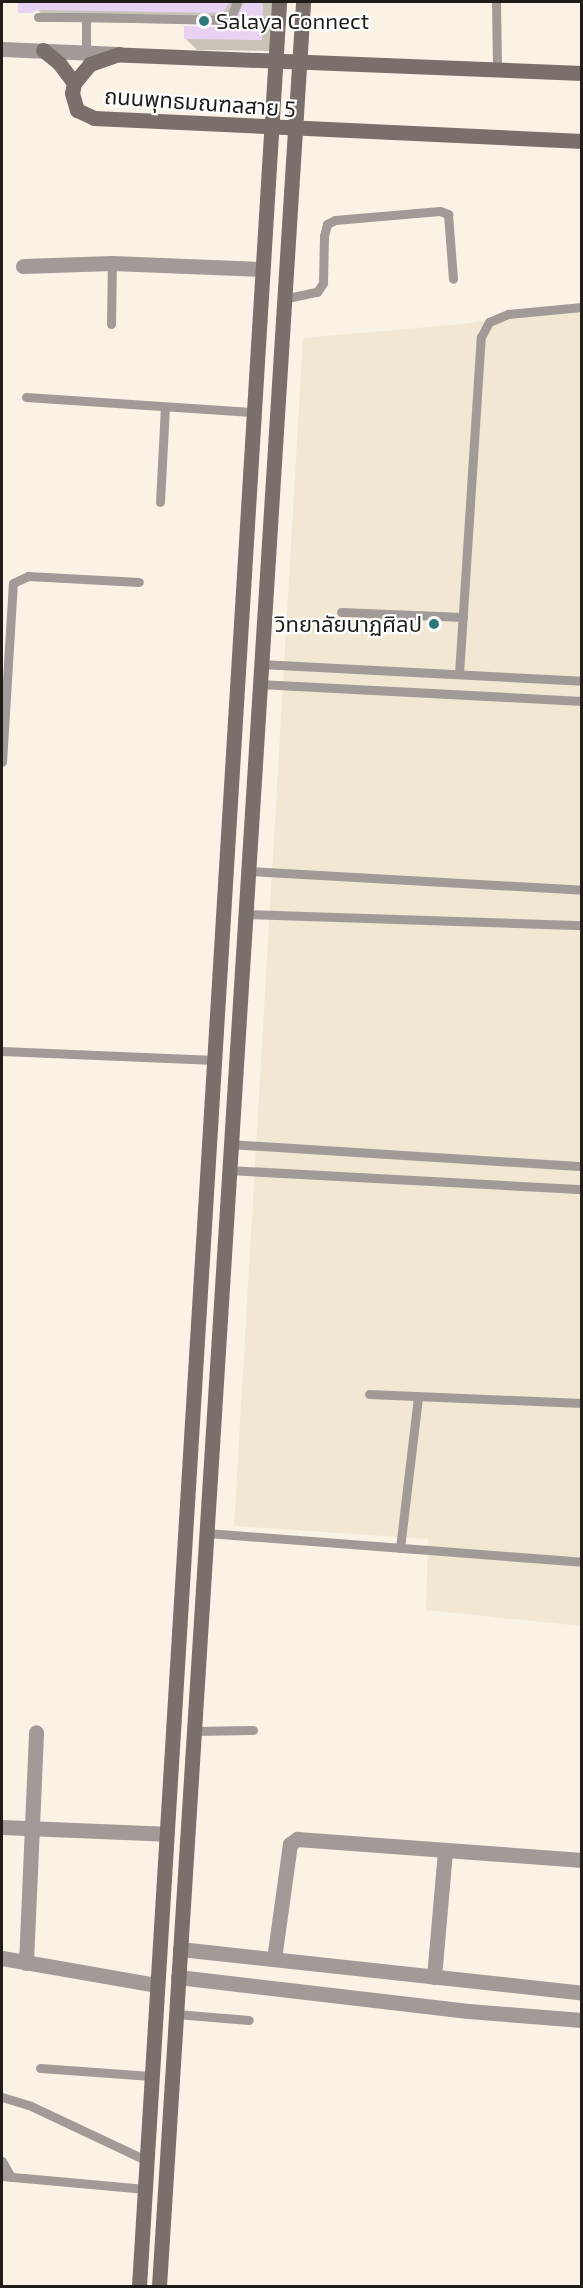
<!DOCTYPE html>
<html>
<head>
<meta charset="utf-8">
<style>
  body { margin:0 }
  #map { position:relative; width:583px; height:2288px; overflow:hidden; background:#faf3e5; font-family:"Exo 2","Noto Sans Thai",sans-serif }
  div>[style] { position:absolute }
  .built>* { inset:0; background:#f1e7d2 }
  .shadow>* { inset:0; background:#0003 }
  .building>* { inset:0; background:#e8d1f3 }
  .lane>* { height:9px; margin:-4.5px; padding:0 4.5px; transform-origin:4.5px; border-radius:4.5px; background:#a19a97 }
  .street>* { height:15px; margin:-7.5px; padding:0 7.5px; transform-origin:7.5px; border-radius:7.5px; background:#a19a97 }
  .secondary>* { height:15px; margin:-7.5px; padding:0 7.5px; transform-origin:7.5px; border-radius:7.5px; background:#796f6b }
  .dots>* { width:16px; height:16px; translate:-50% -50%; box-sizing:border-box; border:3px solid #fff; border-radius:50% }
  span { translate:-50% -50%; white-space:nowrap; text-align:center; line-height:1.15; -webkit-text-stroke:4.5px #fff; paint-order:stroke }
  .poi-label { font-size:22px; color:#201d18 }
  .left { translate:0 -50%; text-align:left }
  .right { translate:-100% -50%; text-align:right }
  .street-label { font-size:22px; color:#201d18 }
  .frame { position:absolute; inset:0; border:3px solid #201d18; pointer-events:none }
</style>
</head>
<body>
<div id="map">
  <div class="built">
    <div style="clip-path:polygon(581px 306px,581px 1626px,426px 1610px,428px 1539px,234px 1526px,303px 338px,462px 324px)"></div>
  </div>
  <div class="shadow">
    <div style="clip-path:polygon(38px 2px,274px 2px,274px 51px,197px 50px,186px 39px,234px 24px,50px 22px,38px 10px)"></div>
  </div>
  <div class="building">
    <div style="clip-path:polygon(18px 2px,230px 2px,223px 13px,38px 10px,32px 13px,18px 13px)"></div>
    <div style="clip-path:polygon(244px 2px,263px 2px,262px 40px,184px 39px,184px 26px,224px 27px,234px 23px)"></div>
  </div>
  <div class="lane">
    <div style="left:496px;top:2px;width:67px;rotate:89.1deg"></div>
    <div style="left:38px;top:17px;width:48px"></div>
    <div style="left:86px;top:51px;width:34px;rotate:-90deg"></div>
    <div style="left:86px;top:17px;width:138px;rotate:1.2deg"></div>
    <div style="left:224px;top:20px;width:8px;rotate:-23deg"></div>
    <div style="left:231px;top:17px;width:16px;rotate:-68deg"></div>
    <div style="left:283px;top:299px;width:35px;rotate:-12deg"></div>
    <div style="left:317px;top:292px;width:11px;rotate:-56deg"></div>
    <div style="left:323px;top:283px;width:47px;rotate:-88.8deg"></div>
    <div style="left:324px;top:236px;width:12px;rotate:-76deg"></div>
    <div style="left:327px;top:224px;width:9px;rotate:-27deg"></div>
    <div style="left:335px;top:220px;width:105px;rotate:-4.9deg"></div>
    <div style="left:440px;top:211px;width:9px;rotate:21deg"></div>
    <div style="left:448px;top:214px;width:65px;rotate:85.6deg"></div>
    <div style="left:111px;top:324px;width:61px;rotate:-89.1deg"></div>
    <div style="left:26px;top:397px;width:226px;rotate:3.8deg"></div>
    <div style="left:160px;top:502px;width:95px;rotate:-87deg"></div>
    <div style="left:341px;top:612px;width:122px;rotate:2.3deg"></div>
    <div style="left:260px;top:664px;width:322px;rotate:3deg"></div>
    <div style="left:459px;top:674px;width:338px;rotate:-86.3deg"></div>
    <div style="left:481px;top:337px;width:17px;rotate:-62deg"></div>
    <div style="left:489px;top:322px;width:21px;rotate:-23deg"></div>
    <div style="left:508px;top:314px;width:74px;rotate:-5.4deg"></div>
    <div style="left:259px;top:684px;width:323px;rotate:3deg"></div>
    <div style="left:2px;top:762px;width:179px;rotate:-86.5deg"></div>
    <div style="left:13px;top:583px;width:17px;rotate:-25deg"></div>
    <div style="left:28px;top:576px;width:111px;rotate:3.1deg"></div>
    <div style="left:247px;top:871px;width:336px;rotate:3.2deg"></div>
    <div style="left:244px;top:914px;width:338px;rotate:1.9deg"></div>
    <div style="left:2px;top:1051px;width:213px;rotate:2.4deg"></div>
    <div style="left:229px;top:1144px;width:354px;rotate:3.6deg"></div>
    <div style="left:228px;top:1170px;width:355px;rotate:3.1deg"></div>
    <div style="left:369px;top:1394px;width:213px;rotate:2.4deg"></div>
    <div style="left:207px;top:1533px;width:376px;rotate:4.4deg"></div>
    <div style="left:400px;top:1548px;width:153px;rotate:-83.2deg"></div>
    <div style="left:193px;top:1731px;width:60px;rotate:-1deg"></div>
    <div style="left:176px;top:2014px;width:73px;rotate:4.7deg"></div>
    <div style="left:40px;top:2068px;width:111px;rotate:4.1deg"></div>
    <div style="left:2px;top:2097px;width:30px;rotate:17deg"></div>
    <div style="left:31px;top:2106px;width:127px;rotate:25.2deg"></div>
    <div style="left:2px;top:2161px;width:18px;rotate:61deg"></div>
    <div style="left:2px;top:2176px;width:144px;rotate:5.2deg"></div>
  </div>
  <div class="street">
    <div style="left:2px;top:49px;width:117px;rotate:2.4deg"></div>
    <div style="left:23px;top:266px;width:89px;rotate:-1.9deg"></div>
    <div style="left:112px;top:263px;width:150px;rotate:2.3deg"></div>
    <div style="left:2px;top:1827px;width:164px;rotate:2.4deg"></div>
    <div style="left:180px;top:1949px;width:404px;rotate:6.2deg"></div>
    <div style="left:2px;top:1958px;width:156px;rotate:9.9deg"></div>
    <div style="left:274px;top:1959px;width:116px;rotate:-82.1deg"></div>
    <div style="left:290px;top:1844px;width:9px;rotate:-36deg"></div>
    <div style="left:297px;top:1839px;width:286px;rotate:4.2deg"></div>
    <div style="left:26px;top:1963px;width:231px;rotate:-87.5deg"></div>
    <div style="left:178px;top:1977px;width:292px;rotate:6.7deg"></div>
    <div style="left:468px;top:2011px;width:114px;rotate:4.5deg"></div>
    <div style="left:434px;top:1977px;width:127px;rotate:-85deg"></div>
  </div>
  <div class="secondary">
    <div style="left:43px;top:50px;width:21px;rotate:39deg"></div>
    <div style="left:59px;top:63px;width:25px;rotate:53deg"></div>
    <div style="left:582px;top:73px;width:463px;rotate:-177.7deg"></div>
    <div style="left:119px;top:54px;width:31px;rotate:161deg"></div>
    <div style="left:90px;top:64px;width:25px;rotate:130deg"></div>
    <div style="left:74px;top:83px;width:10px;rotate:101deg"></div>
    <div style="left:72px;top:93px;width:18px;rotate:74deg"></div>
    <div style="left:77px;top:110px;width:19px;rotate:25deg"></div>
    <div style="left:94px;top:118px;width:489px;rotate:2.7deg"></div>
    <div style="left:139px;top:2286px;width:2288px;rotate:-86.49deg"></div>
    <div style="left:159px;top:2286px;width:2289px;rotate:-86.39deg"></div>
  </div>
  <div class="dots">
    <div style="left:204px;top:21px;background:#2e777b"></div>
    <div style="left:434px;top:624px;background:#2e777b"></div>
  </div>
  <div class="poi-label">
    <span class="left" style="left:216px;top:21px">Salaya Connect</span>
    <span class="right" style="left:422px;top:624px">วิทยาลัยนาฏศิลป</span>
  </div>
  <div class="street-label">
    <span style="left:200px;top:102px;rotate:4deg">ถนนพุทธมณฑลสาย 5</span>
  </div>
  <div class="frame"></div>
</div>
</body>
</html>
